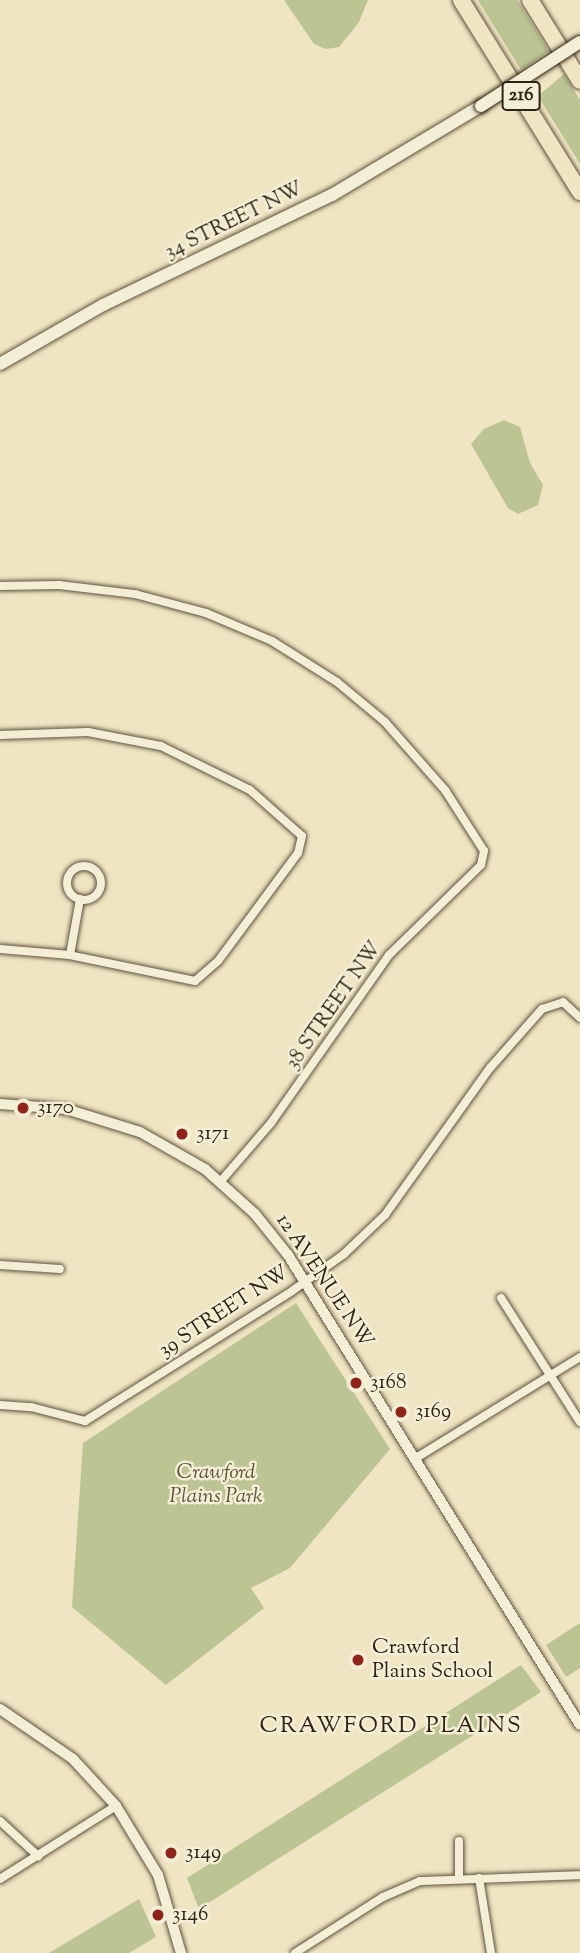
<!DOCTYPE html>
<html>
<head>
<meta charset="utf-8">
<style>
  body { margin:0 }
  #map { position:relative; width:580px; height:1953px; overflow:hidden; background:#f0e5c2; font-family:"Sorts Mill Goudy",serif }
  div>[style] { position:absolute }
  .green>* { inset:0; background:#bbc492 }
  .roads { filter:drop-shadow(0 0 2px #5f533e) drop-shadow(0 0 2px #5f533e) }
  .minor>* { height:8px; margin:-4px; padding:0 4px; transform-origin:4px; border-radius:4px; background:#f5eed7 }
  .minor>.ring { margin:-4px; padding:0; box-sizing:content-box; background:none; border:8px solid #f5eed7; border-radius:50% }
  .tertiary>* { height:10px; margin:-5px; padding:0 5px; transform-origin:5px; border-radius:5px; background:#f5eed7 }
  .secondary>* { height:12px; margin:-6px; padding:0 6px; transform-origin:6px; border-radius:6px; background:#f5eed7 }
  .motorway>* { height:16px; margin:-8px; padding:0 8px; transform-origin:8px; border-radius:8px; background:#f0e5c2 }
  .bridges { filter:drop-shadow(0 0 2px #2f2212) drop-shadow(0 0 2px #2f2212) }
  .secondary-bridge>* { height:12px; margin:-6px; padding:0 6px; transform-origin:6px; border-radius:6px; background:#f5eed7 }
  .dots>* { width:19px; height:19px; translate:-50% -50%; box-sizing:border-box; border:4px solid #f5eed7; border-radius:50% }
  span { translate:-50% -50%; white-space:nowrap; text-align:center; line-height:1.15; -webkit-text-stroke:5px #f5eed7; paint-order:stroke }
  .shield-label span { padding:2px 5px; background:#f5eed7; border:2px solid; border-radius:5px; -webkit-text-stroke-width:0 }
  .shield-label { font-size:19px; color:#2f2212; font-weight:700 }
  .street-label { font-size:21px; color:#2f2212 }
  .poi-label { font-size:21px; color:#2f2212 }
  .left { translate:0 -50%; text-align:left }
  .park-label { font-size:21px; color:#595338; font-style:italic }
  .neighbourhood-label { font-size:23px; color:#2f2212; letter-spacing:2px }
</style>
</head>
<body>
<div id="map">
  <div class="green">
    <div style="clip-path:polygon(284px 0,368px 0,359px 22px,339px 47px,326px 49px,314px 44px)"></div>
    <div style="clip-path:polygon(478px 0,517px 0,549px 51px,521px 70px)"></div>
    <div style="clip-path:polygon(564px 74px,580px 100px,580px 164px,538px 96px)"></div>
    <div style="clip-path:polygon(504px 420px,520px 427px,530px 463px,543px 485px,538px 505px,518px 514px,508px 508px,471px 444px,484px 429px)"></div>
    <div style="clip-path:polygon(296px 1303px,390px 1449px,290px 1568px,251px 1588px,264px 1608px,166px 1685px,72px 1607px,83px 1443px)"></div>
    <div style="clip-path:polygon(580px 1623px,580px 1668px,566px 1677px,546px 1645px)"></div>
    <div style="clip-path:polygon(521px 1665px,541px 1692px,199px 1909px,187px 1878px)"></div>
    <div style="clip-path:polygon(139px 1899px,156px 1937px,129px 1953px,49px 1953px)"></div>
  </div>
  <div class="roads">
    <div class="minor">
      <div style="left:0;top:586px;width:59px;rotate:-1deg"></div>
      <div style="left:59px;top:585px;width:77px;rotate:6.8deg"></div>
      <div style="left:135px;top:594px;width:73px;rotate:15deg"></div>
      <div style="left:206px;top:613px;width:72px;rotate:23deg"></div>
      <div style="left:272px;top:641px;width:77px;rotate:32.2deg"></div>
      <div style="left:337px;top:682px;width:62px;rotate:39.8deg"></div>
      <div style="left:385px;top:722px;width:91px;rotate:48.6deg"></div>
      <div style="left:445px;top:790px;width:72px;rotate:57.4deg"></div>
      <div style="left:484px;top:851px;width:14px;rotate:102deg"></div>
      <div style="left:481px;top:865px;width:129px;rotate:135.6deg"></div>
      <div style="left:389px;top:955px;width:205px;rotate:125.1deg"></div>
      <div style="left:271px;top:1123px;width:77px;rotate:130.8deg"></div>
      <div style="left:0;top:735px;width:88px;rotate:-2deg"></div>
      <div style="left:88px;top:732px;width:74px;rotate:10.9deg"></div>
      <div style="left:161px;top:746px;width:99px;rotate:26.3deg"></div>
      <div style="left:250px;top:790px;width:69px;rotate:41.5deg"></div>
      <div style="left:302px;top:836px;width:17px;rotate:103deg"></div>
      <div style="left:298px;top:853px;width:134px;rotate:126.5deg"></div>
      <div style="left:218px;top:961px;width:30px;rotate:139deg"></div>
      <div style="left:195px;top:981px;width:128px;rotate:-168.3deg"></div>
      <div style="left:70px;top:955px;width:70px;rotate:-175.1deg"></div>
      <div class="ring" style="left:67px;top:866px;width:26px;height:26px"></div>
      <div style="left:70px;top:955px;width:57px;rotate:-79.9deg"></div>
      <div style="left:0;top:1265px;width:60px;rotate:3.8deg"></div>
      <div style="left:501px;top:1298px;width:147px;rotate:57.5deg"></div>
      <div style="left:0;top:1405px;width:31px;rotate:4deg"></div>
      <div style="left:31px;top:1407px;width:56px;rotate:14.5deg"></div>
      <div style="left:85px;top:1421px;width:244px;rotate:-32.1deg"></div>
      <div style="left:292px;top:1291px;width:64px;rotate:-35.4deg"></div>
      <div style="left:344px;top:1254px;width:57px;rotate:-43.6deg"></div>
      <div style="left:385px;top:1215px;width:181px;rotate:-54.5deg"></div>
      <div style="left:490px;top:1068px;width:79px;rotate:-48.6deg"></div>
      <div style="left:542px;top:1009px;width:22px;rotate:-18deg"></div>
      <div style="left:563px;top:1002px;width:23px;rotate:43deg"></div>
      <div style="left:416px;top:1458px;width:193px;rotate:-31.6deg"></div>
      <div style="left:0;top:1821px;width:52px;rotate:42.6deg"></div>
      <div style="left:459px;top:1841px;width:37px;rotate:90deg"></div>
      <div style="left:479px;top:1878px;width:76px;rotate:80.9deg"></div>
      <div style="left:0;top:1879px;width:137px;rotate:-32.2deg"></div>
      <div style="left:295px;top:1953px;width:104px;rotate:-32.5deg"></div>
      <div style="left:383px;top:1897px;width:40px;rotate:-23.4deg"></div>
      <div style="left:420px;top:1881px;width:160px;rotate:-2.1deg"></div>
    </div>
    <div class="tertiary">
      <div style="left:0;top:1104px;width:66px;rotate:4.3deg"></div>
      <div style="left:66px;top:1109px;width:77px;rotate:17.3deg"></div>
      <div style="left:140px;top:1132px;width:75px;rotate:29.6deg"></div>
      <div style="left:205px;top:1169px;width:67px;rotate:42deg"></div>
      <div style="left:255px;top:1214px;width:53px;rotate:51.2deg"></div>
      <div style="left:288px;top:1255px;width:553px;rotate:58.15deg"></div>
      <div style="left:0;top:1709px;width:88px;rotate:34.4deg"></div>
      <div style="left:73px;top:1759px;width:64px;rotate:47.5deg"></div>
      <div style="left:116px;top:1806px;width:81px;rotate:58.7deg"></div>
      <div style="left:158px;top:1875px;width:81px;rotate:73.6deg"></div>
    </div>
    <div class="secondary">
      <div style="left:0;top:364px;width:119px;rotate:-29.8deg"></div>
      <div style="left:103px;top:305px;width:254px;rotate:-25.7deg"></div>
      <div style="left:332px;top:195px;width:174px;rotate:-30.9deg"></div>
    </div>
    <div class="motorway">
      <div style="left:461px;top:0;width:226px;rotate:58.2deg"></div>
      <div style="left:530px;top:0;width:95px;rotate:58.3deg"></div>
    </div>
  </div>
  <div class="bridges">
    <div class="secondary-bridge">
      <div style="left:481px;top:106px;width:118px;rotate:-32.9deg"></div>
    </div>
  </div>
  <div class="dots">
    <div style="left:23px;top:1108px;background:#8f2418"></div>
    <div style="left:182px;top:1134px;background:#8f2418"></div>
    <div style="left:356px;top:1383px;background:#8f2418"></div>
    <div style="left:401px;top:1412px;background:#8f2418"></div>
    <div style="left:358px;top:1660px;background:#8f2418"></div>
    <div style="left:171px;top:1853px;background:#8f2418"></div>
    <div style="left:158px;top:1915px;background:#8f2418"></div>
  </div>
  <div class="shield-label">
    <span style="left:521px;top:96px">216</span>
  </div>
  <div class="street-label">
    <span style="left:234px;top:221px;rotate:-26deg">34 STREET NW</span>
    <span style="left:334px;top:1006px;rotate:-55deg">38 STREET NW</span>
    <span style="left:324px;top:1281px;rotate:56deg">12 AVENUE NW</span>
    <span style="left:224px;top:1312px;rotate:-33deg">39 STREET NW</span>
  </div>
  <div class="poi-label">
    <span class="left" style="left:37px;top:1108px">3170</span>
    <span class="left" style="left:196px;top:1134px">3171</span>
    <span class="left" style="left:370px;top:1383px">3168</span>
    <span class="left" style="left:415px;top:1412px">3169</span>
    <span class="left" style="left:372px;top:1660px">Crawford<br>Plains School</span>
    <span class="left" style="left:185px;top:1853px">3149</span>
    <span class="left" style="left:172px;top:1915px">3146</span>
  </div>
  <div class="park-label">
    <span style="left:216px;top:1485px">Crawford<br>Plains Park</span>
  </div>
  <div class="neighbourhood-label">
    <span style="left:391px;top:1727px">CRAWFORD PLAINS</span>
  </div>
</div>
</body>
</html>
